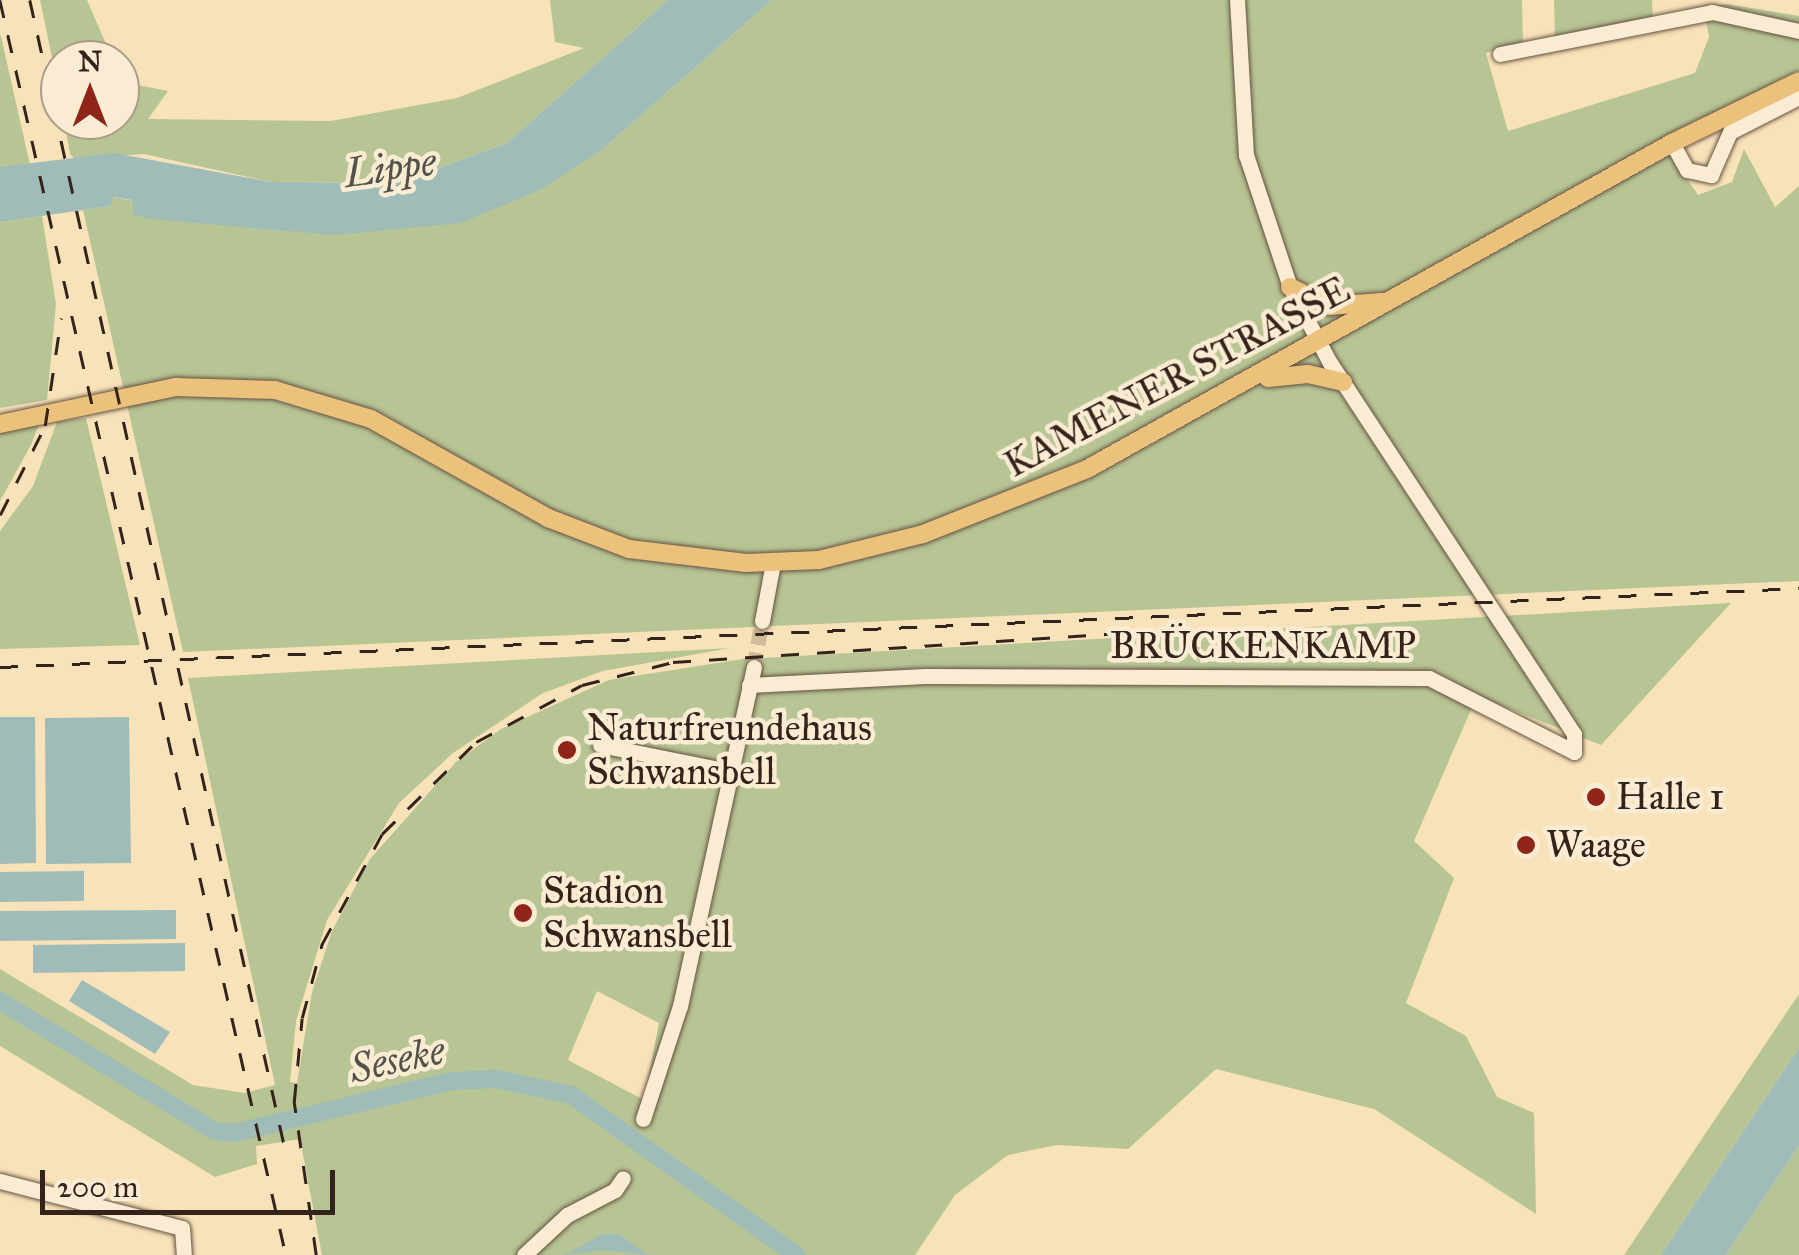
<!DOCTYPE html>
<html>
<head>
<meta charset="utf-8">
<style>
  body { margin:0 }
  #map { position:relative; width:1799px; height:1255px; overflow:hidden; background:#f8e2b9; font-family:"IM FELL Great Primer",serif }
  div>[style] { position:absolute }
  .green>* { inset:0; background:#b7c494 }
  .water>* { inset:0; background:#a0bcb8 }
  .river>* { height:18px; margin:-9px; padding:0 9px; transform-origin:9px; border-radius:9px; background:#a0bcb8 }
  .minor-tunnel>* { height:15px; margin-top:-7.5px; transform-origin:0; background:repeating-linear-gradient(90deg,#d1bc99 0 15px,transparent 0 23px) }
  .roads { filter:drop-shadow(0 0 2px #655342) drop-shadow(0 0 2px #655342) }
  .minor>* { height:15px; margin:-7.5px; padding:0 7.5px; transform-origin:7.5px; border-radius:7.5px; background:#faecd2 }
  .major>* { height:18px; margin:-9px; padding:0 9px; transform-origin:9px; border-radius:9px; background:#ecc17c }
  .rail>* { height:2.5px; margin-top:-1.25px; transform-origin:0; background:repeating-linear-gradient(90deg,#34231b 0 18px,transparent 0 36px) }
  .dots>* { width:28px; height:28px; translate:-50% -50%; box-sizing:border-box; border:5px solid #faecd2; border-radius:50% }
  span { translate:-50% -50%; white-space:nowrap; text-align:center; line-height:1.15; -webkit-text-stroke:9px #faecd2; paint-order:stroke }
  .street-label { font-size:38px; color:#34231b }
  .poi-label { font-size:38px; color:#34231b }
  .left { translate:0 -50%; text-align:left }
  .water-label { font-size:40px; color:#54514a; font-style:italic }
  .north { position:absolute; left:40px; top:40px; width:100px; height:100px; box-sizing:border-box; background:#faecd2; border:2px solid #ab9c89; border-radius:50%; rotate:0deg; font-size:28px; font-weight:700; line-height:40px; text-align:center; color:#34231b }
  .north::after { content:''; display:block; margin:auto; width:35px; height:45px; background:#8f2418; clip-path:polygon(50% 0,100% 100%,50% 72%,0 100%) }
  .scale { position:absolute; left:40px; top:1170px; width:295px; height:45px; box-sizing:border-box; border:5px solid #34231b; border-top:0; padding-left:12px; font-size:30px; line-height:35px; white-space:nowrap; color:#34231b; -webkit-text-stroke:8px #faecd2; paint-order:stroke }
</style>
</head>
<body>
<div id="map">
  <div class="green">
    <div style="clip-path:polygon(40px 0,87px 0,113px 60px,60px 60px,60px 96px)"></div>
    <div style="clip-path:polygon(550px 0,668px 0,507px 143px,398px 183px,271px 182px,144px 154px,75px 159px,70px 154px,64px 120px,120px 120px,120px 75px,123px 82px,168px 91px,148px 119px,331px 121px,457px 98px,584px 48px,555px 42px)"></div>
    <div style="clip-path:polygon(772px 0,1522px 0,1523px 45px,1486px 53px,1508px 131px,1695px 73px,1709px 37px,1704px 7px,1727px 4px,1799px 16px,1799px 70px,1661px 140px,1698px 195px,1732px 182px,1744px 149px,1775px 207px,1799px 186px,1799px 581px,183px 652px,83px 210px,111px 206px,112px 197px,334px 235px,604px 148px)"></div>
    <div style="clip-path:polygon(1554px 0,1652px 0,1653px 19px,1555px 39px)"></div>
    <div style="clip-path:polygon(0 33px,2px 41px,30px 165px,0 167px)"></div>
    <div style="clip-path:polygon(42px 216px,56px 304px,47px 400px,0 408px,0 222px)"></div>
    <div style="clip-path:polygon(86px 418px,140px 645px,0 649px,0 531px,33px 486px,57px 422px)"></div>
    <div style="clip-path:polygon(39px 424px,31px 445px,0 501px,0 433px)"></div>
    <div style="clip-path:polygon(evenodd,1731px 603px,1601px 745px,1477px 696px,1414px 841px,1454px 878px,1406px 1003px,1466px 1036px,1497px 1097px,1534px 1113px,1536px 1214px,1374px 1109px,1216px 1069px,1128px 1149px,1057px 1145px,1008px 1155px,955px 1195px,915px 1255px,322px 1255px,300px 1139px,256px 1146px,257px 1164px,215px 1177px,0 1046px,0 969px,193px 1085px,244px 1093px,275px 1085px,188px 678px,730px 648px,603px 671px,543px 693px,453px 753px,399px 803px,327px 920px,296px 1021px,290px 1082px,297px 1083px,312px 992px,332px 931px,370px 859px,456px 762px,501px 729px,609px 680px,743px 659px,1731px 603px,597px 991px,659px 1023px,644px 1100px,568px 1060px,597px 991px)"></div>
    <div style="clip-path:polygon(1799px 994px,1799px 1048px,1661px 1255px,1624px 1255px)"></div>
    <div style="clip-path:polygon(1799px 1146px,1799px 1255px,1726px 1255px)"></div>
  </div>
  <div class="water">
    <div style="clip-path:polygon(668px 0,772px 0,604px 148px,542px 189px,461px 223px,334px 235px,151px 219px,134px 215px,132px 200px,113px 197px,111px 206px,0 222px,0 167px,114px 153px,271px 182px,398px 183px,507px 143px)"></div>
    <div style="clip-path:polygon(0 717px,35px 717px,36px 863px,0 864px)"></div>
    <div style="clip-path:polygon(129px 717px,131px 863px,46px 864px,45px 718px)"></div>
    <div style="clip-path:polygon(84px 871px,84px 901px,0 902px,0 872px)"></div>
    <div style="clip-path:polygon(176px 910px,176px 939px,0 941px,0 911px)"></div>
    <div style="clip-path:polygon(185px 943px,185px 971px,33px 973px,33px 945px)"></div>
    <div style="clip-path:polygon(82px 980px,170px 1032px,155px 1054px,69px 1001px)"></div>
    <div style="clip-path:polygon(1799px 1048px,1799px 1146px,1726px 1255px,1661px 1255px)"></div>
    <div style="clip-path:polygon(603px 1234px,619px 1234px,648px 1255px,604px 1250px,564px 1255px)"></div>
  </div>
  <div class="river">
    <div style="left:0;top:1001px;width:251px;rotate:31.2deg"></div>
    <div style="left:215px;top:1131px;width:19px;rotate:6deg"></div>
    <div style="left:234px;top:1133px;width:224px;rotate:-13.4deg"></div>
    <div style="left:452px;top:1081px;width:44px;rotate:-2.6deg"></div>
    <div style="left:496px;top:1079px;width:77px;rotate:12deg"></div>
    <div style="left:571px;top:1095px;width:276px;rotate:35.4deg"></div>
  </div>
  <div class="minor-tunnel">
    <div style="left:754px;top:667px;width:47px;rotate:-80.1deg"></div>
  </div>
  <div class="roads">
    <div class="minor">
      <div style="left:1500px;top:54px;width:216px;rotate:-11.2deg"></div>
      <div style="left:1712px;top:12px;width:89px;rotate:12.3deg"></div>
      <div style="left:1672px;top:143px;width:31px;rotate:61deg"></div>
      <div style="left:1687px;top:170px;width:25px;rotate:12deg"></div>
      <div style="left:1711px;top:175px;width:47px;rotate:-66.2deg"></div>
      <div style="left:1730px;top:132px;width:77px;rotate:-26.9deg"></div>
      <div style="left:762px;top:621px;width:59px;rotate:-79.3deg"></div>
      <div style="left:749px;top:685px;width:176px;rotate:-2.9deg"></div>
      <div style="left:925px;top:676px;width:504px;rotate:0.23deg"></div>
      <div style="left:1429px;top:678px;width:163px;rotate:27deg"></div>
      <div style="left:1574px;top:752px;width:18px;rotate:-90deg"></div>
      <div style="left:1574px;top:734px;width:444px;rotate:-123.3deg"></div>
      <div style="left:1330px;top:363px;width:86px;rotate:-117.8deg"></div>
      <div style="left:1290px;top:287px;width:139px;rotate:-108.4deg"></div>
      <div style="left:1246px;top:155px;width:155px;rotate:-93.3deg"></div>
      <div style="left:600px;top:745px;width:132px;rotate:11.4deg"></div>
      <div style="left:643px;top:1119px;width:119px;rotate:-71.9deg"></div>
      <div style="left:680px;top:1006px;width:347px;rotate:-77.7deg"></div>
      <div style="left:0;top:1181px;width:188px;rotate:14.5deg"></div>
      <div style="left:182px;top:1228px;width:27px;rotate:86deg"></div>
      <div style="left:524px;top:1255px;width:59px;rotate:-42.9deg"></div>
      <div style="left:567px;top:1215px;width:54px;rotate:-27.5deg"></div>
      <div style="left:615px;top:1190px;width:14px;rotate:-56deg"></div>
    </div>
    <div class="major">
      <div style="left:1290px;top:287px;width:43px;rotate:26deg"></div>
      <div style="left:1329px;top:306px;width:53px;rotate:-4.3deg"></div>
      <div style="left:1268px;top:378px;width:40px;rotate:-5.7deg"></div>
      <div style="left:1308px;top:374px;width:36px;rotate:13deg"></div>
      <div style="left:0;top:424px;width:180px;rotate:-11.9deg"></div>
      <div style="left:176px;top:387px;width:99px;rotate:1.7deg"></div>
      <div style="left:275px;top:390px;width:100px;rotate:16.8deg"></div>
      <div style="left:371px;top:419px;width:203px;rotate:29.2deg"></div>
      <div style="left:548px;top:518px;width:87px;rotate:20.9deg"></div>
      <div style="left:629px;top:549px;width:118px;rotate:6.8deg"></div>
      <div style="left:746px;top:563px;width:73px;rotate:-2.4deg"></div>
      <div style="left:819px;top:560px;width:107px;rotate:-14deg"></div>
      <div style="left:923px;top:534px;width:176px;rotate:-21.6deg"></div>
      <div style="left:1087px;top:469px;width:670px;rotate:-29.13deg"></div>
      <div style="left:1672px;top:143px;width:141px;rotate:-26deg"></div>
    </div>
  </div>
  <div class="rail">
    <div style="left:0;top:0;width:1287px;rotate:77.16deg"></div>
    <div style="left:30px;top:0;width:1176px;rotate:77.48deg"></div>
    <div style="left:0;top:515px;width:100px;rotate:-63.2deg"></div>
    <div style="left:45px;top:426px;width:109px;rotate:-81.6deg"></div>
    <div style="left:0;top:667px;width:1801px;rotate:-2.51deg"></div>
    <div style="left:316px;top:1255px;width:155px;rotate:-98.2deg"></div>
    <div style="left:294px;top:1102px;width:84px;rotate:-84.6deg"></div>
    <div style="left:302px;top:1018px;width:77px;rotate:-74.9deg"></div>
    <div style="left:322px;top:944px;width:125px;rotate:-61.4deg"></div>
    <div style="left:382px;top:834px;width:132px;rotate:-44.4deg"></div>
    <div style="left:476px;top:742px;width:120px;rotate:-28.3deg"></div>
    <div style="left:582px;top:685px;width:94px;rotate:-14.2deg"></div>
    <div style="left:673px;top:662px;width:476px;rotate:-3.7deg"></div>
  </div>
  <div class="dots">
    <div style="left:567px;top:750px;background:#8f2418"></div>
    <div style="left:1596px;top:797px;background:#8f2418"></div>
    <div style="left:1526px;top:845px;background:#8f2418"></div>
    <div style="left:523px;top:913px;background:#8f2418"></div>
  </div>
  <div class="street-label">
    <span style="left:1177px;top:377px;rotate:-28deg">KAMENER STRASSE</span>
    <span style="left:1263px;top:646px">BRÜCKENKAMP</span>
  </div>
  <div class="poi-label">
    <span class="left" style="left:587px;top:750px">Naturfreundehaus<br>Schwansbell</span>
    <span class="left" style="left:1616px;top:797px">Halle 1</span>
    <span class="left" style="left:1546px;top:845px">Waage</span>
    <span class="left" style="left:543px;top:913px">Stadion<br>Schwansbell</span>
  </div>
  <div class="water-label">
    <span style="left:390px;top:168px;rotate:-8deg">Lippe</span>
    <span style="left:397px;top:1060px;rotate:-12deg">Seseke</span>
  </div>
  <div class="north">N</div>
  <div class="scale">200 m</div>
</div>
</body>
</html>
